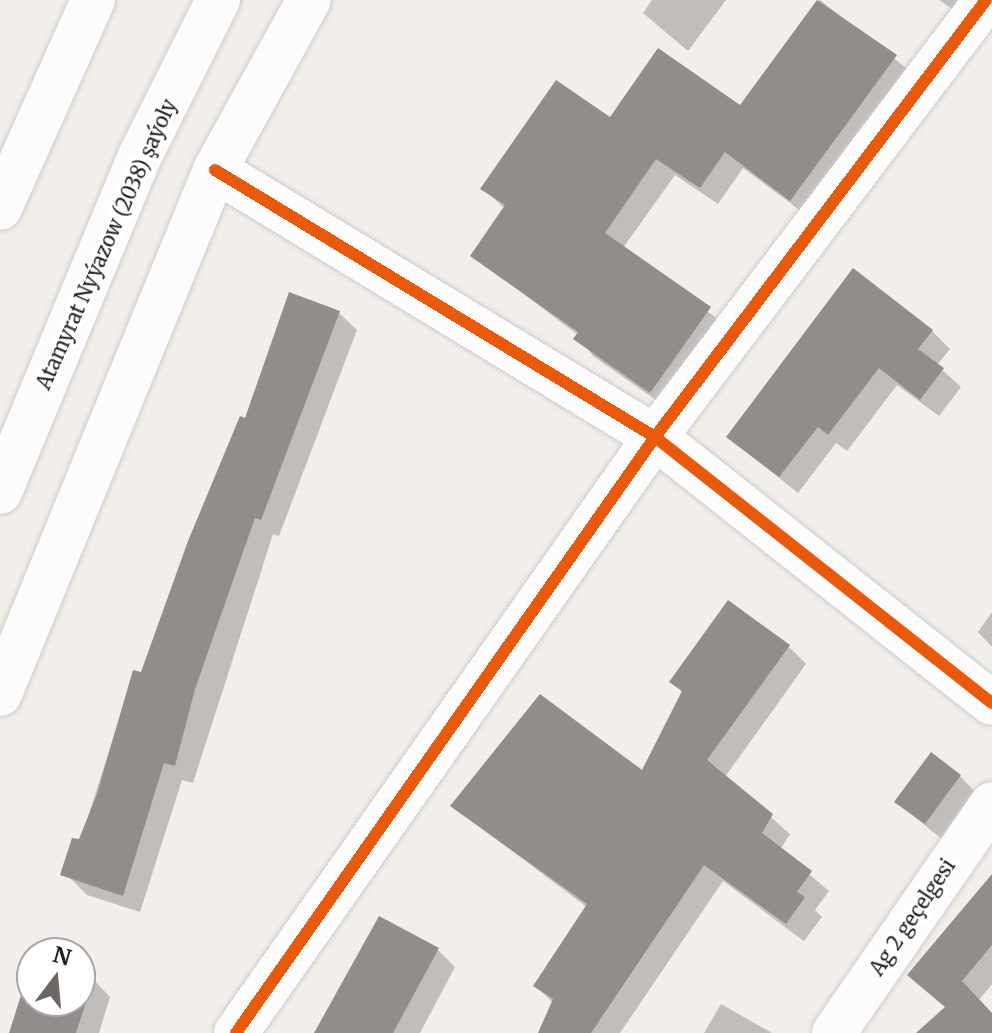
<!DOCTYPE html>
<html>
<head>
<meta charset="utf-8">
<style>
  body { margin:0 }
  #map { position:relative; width:992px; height:1033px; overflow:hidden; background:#f2eee9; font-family:Merriweather,serif }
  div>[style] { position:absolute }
  .shadow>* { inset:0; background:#0003 }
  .building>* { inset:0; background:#908d8a }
  .roads { filter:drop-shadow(0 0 2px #cecbc8) drop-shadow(0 0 2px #cecbc8) }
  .street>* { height:44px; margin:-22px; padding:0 22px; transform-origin:22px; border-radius:22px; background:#fdfcfc }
  .primary>* { height:44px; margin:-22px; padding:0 22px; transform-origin:22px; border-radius:22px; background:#fdfcfc }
  .cycleway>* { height:12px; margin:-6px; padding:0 6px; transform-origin:6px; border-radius:6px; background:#e8590c }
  span { translate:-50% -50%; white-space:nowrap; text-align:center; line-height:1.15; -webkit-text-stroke:8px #fff; paint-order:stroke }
  .street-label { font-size:20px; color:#22201c }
  .north { position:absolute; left:16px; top:937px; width:80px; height:80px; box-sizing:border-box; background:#fff; border:2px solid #a7a6a4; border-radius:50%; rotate:16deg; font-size:22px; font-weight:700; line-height:32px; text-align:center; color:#22201c }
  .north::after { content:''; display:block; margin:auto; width:28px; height:36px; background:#6b6864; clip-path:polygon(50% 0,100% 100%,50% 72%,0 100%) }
</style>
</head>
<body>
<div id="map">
  <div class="shadow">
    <div style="clip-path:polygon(652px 0,726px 0,688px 51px,643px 13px)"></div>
    <div style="clip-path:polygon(820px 0,914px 74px,809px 217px,743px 168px,718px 204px,675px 175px,623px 248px,727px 326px,669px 409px,593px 356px,578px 335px,472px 255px,505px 209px,483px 188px,610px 120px,740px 107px)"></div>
    <div style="clip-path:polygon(939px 0,967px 0,958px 13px)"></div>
    <div style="clip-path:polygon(339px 313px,357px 330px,279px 536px,273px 534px,193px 783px,182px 780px,140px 912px,87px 895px,69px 877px,134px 672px,143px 675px,246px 420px)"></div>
    <div style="clip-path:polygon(932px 331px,950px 349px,937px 365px,961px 387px,939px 416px,897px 385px,847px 451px,836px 443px,798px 493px,728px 437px)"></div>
    <div style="clip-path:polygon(992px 612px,992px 647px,978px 632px)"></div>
    <div style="clip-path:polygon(788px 646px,806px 664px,725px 777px,790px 834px,780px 850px,829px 891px,815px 910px,822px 917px,804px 941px,723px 881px,620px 1033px,540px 1033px,553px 1003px,536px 986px,588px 908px,452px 806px,642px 773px,684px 694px,672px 682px)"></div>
    <div style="clip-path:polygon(960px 776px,977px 794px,943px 840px,896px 802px)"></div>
    <div style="clip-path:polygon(992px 877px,992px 984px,979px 1000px,992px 1014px,992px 1033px,951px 1033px,946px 1008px,910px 975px)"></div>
    <div style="clip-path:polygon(438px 950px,455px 967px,420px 1033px,331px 1033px)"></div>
    <div style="clip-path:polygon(32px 967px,32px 1001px,80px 1001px,80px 975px,93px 979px,110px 997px,99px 1033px,11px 1033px)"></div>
    <div style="clip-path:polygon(721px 1004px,772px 1033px,704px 1033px)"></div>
  </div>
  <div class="building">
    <div style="clip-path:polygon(817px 0,897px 55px,790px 201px,725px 152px,700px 188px,656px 159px,605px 233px,711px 307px,650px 393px,573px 339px,578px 332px,470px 256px,505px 205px,480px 189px,556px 80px,610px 117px,658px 48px,740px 105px)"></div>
    <div style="clip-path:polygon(853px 268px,933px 330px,918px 349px,944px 368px,920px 400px,879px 368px,828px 435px,818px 427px,779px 477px,726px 437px)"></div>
    <div style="clip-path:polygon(289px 292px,340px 311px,261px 520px,255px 518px,195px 689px,175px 766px,164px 763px,123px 896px,60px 875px,72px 838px,79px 839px,97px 794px,133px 670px,141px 672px,188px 541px,240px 416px,245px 418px)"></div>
    <div style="clip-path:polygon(728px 600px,790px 645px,707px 760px,773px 814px,762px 833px,812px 871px,797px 892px,805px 897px,786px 924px,704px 865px,591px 1033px,538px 1033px,553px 999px,533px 986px,587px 904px,450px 806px,540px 694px,642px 770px,682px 691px,669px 682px)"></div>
    <div style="clip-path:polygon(931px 752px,961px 775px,925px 824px,894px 802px)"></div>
    <div style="clip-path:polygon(992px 874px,992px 945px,962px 981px,992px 1013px,992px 1033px,916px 1033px,945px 1007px,907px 975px)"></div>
    <div style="clip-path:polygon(379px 916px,439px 948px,393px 1033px,314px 1033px)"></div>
    <div style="clip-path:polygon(32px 961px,32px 1001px,80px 1001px,80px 973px,94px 978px,76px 1033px,9px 1033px)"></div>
  </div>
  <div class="roads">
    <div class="street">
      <div style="left:215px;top:170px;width:515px;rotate:31.25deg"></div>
      <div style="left:655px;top:437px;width:429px;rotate:38.3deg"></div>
      <div style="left:0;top:694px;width:566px;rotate:-67.69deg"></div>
      <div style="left:215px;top:170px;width:194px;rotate:-61.1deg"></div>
      <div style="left:236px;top:1033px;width:729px;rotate:-54.89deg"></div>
      <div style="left:655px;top:437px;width:548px;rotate:-52.86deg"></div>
      <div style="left:834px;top:1033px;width:278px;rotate:-55.4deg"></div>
    </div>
    <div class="primary">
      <div style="left:0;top:208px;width:228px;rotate:-65.9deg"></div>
      <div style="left:0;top:492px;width:366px;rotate:-67.4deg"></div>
      <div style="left:141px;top:154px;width:172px;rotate:-63.4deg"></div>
    </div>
  </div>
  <div class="cycleway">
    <div style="left:215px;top:170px;width:515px;rotate:31.25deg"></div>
    <div style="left:655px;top:437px;width:429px;rotate:38.3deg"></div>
    <div style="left:236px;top:1033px;width:729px;rotate:-54.89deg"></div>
    <div style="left:655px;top:437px;width:548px;rotate:-52.86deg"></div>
  </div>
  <div class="street-label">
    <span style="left:106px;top:244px;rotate:-66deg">Atamyrat Nyýazow (2038) şaýoly</span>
    <span style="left:912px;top:917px;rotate:-56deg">Ag 2 geçelgesi</span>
  </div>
  <div class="north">N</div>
</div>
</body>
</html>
